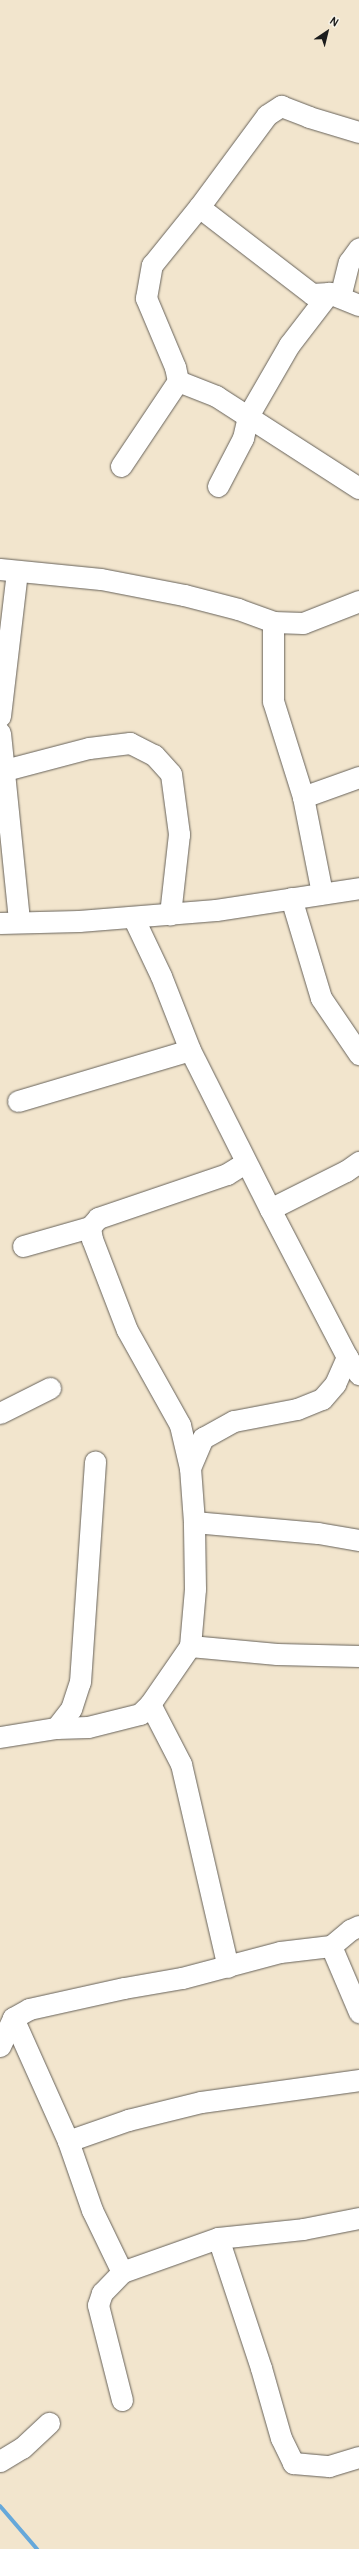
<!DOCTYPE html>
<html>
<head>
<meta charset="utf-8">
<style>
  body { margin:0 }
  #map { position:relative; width:359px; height:2549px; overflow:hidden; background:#f2e5cd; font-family:Pangolin,sans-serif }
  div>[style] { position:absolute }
  .stream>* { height:4px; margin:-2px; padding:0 2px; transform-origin:2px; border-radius:2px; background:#66a8da }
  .roads { filter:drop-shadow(0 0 1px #67625a) drop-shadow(0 0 1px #67625a) }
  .minor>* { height:21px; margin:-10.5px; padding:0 10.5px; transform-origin:10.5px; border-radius:10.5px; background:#fff }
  span { translate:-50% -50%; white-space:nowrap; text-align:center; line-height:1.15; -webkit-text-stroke:3px #f7f3e8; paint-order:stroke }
  .north { position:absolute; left:307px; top:12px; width:40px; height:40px; -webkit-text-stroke:3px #f7f3e8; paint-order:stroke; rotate:35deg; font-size:11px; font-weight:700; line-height:16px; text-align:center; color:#1c1c1c }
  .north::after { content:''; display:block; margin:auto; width:14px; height:18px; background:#1c1c1c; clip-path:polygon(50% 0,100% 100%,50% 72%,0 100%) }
</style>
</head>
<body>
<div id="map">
  <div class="stream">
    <div style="left:0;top:2506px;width:57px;rotate:49.3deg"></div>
  </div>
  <div class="roads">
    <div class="minor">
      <div style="left:199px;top:207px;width:143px;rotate:37.6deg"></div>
      <div style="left:312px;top:294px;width:17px;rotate:-3deg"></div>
      <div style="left:329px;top:293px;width:32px;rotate:22deg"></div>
      <div style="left:340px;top:297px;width:36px;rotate:-76deg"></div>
      <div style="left:349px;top:262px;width:17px;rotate:-54deg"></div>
      <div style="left:178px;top:381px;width:41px;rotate:21.5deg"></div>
      <div style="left:216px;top:396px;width:170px;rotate:32.8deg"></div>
      <div style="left:121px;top:466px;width:102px;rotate:-56.2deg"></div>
      <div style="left:178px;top:381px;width:14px;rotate:-102deg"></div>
      <div style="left:175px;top:367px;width:75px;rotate:-112.8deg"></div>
      <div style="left:146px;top:298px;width:34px;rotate:-80deg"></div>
      <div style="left:152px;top:265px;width:75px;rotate:-51deg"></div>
      <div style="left:199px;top:207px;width:114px;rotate:-53.5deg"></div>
      <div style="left:267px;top:115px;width:17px;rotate:-33deg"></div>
      <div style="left:281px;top:106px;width:30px;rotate:21deg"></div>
      <div style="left:309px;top:117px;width:52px;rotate:16.7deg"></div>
      <div style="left:218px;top:486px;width:54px;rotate:-62.5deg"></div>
      <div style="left:243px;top:438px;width:23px;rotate:-77deg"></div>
      <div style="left:248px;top:416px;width:82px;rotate:-60deg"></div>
      <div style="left:289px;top:345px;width:66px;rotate:-52.4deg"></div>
      <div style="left:0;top:569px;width:101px;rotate:5.7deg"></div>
      <div style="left:101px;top:579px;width:85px;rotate:10.9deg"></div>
      <div style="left:184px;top:595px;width:56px;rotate:14.5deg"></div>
      <div style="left:238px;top:609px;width:37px;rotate:20deg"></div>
      <div style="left:273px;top:622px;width:30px;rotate:2deg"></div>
      <div style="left:303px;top:623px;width:60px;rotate:-21.4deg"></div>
      <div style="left:273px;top:622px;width:79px;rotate:90deg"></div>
      <div style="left:273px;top:701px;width:101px;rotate:72.6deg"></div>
      <div style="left:303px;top:797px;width:98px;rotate:78.8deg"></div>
      <div style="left:0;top:716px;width:146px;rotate:-83.3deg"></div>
      <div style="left:0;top:733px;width:189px;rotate:84.2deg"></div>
      <div style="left:5px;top:770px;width:87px;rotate:-14.7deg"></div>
      <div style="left:89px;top:748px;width:41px;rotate:-7deg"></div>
      <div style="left:130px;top:743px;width:27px;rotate:27deg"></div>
      <div style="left:154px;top:755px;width:25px;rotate:48deg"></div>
      <div style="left:171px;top:774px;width:61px;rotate:82.4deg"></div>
      <div style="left:179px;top:834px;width:81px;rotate:96.4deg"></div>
      <div style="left:303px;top:797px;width:59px;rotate:-19.7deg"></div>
      <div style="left:291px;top:898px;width:104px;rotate:73.3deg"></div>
      <div style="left:321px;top:998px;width:68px;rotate:55.8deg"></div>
      <div style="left:133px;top:917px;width:65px;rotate:64.6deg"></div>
      <div style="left:161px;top:976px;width:79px;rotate:68.6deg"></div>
      <div style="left:190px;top:1050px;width:178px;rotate:63.3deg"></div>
      <div style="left:270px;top:1209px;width:167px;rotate:62.5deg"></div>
      <div style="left:347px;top:1357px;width:21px;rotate:55deg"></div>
      <div style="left:0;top:923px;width:79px;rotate:-1.5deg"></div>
      <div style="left:79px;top:921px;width:137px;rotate:-4.6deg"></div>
      <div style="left:216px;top:910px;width:145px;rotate:-8.7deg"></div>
      <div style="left:18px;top:1101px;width:179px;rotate:-16.5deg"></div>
      <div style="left:270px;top:1209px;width:85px;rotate:-26.6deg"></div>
      <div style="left:346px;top:1171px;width:16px;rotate:-35deg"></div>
      <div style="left:90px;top:1227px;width:12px;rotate:81deg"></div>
      <div style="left:92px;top:1239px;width:97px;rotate:69deg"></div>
      <div style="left:127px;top:1330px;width:109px;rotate:60.8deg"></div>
      <div style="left:180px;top:1425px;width:44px;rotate:76.9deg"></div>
      <div style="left:23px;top:1246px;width:70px;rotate:-15.8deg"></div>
      <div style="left:90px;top:1227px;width:12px;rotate:-48deg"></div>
      <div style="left:98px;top:1218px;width:136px;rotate:-18.8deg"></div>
      <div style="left:227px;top:1174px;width:22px;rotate:-32deg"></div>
      <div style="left:0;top:1413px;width:56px;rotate:-26.6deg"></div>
      <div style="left:194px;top:1522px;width:124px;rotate:5.1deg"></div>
      <div style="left:318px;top:1533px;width:42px;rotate:9.7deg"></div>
      <div style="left:190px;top:1646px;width:57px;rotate:-85deg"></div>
      <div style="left:195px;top:1589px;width:67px;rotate:-90.9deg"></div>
      <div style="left:194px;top:1522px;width:54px;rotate:-94.2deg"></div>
      <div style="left:190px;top:1468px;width:33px;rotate:-67deg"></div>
      <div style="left:203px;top:1438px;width:35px;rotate:-29deg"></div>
      <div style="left:234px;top:1421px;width:64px;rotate:-10.8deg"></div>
      <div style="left:297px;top:1409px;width:27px;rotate:-22deg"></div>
      <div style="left:322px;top:1399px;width:20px;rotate:-49deg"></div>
      <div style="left:335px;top:1384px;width:30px;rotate:-66deg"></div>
      <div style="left:150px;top:1704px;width:68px;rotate:62.7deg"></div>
      <div style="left:181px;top:1764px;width:208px;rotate:77deg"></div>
      <div style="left:56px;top:1728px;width:24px;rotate:-52deg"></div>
      <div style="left:71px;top:1709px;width:28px;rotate:-72deg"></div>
      <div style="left:80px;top:1682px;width:221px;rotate:-86.1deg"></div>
      <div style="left:0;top:1737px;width:57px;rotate:-9.1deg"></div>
      <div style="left:56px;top:1728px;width:32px;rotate:-2deg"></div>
      <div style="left:88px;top:1727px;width:54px;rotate:-14deg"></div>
      <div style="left:140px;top:1714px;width:14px;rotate:-45deg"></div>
      <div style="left:150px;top:1704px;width:70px;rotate:-55.4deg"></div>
      <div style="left:190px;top:1646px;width:87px;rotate:5.3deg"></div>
      <div style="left:277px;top:1654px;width:82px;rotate:1.4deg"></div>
      <div style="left:331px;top:1946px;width:72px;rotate:67deg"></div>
      <div style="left:13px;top:2018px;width:135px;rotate:65.9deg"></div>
      <div style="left:68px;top:2141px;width:73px;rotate:70.8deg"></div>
      <div style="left:92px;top:2210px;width:69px;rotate:64.2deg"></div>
      <div style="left:0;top:2046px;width:31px;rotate:-65deg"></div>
      <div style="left:13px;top:2018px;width:18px;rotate:-29deg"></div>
      <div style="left:29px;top:2009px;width:97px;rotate:-12.5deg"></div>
      <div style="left:124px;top:1988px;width:59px;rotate:-9.8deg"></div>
      <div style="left:182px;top:1978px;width:101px;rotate:-14.9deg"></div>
      <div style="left:280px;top:1952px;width:51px;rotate:-6.7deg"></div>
      <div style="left:331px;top:1946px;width:25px;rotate:-40deg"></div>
      <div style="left:350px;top:1930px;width:10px;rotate:-24deg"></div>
      <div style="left:68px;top:2141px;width:64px;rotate:-19.3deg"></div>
      <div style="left:128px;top:2120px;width:75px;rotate:-13.9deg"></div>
      <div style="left:201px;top:2102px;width:160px;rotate:-7.9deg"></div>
      <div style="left:218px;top:2238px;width:137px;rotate:71.7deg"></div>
      <div style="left:261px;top:2368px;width:73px;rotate:74.1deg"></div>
      <div style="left:281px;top:2438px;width:28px;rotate:64deg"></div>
      <div style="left:293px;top:2463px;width:36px;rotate:5deg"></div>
      <div style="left:329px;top:2466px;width:31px;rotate:-17deg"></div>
      <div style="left:122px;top:2400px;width:98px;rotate:-104.2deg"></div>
      <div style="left:98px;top:2305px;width:13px;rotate:-72deg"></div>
      <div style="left:102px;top:2293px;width:29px;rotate:-46deg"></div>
      <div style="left:122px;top:2272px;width:102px;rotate:-19.5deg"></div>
      <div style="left:218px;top:2238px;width:85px;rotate:-6deg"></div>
      <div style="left:303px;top:2229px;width:57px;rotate:-11.1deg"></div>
      <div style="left:0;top:2461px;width:26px;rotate:-31deg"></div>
      <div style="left:22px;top:2448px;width:37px;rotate:-43deg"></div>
    </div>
  </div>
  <div class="north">N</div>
</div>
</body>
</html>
